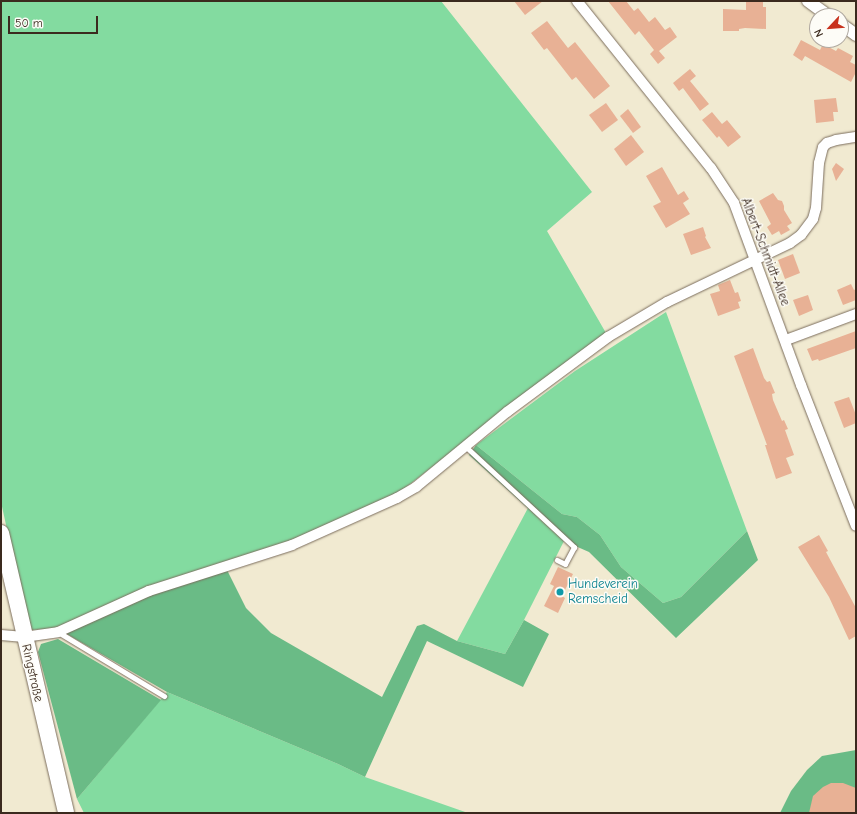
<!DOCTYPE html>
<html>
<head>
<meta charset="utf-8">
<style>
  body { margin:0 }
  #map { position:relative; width:857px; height:814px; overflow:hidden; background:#f1ead1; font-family:"Comic Neue",sans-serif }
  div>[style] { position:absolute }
  .green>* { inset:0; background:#83dba0 }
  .forest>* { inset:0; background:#6abb86 }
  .building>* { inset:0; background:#e8b195 }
  .roads { filter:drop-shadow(0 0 1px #7b6d5d) drop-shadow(0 0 1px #7b6d5d) }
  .service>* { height:5px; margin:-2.5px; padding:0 2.5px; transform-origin:2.5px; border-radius:2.5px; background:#fff }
  .minor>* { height:10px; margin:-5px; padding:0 5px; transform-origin:5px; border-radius:5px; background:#fff }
  .tertiary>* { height:12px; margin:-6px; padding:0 6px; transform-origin:6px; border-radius:6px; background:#fff }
  .primary>* { height:16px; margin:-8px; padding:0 8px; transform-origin:8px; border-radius:8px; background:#fff }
  .dots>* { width:11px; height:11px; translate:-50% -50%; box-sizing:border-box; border:2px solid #fdfcf7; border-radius:50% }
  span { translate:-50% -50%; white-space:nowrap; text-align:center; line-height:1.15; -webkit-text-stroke:3px #fdfcf7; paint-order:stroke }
  .street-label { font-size:13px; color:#3b2a1e }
  .culture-label { font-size:13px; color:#0d838f }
  .left { translate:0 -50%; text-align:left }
  .frame { position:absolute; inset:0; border:2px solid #3b2a1e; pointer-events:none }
  .north { position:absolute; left:809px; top:8px; width:40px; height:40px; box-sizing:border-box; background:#fdfcf7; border:1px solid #afa8a0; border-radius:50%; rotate:244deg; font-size:11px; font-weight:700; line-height:16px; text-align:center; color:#3b2a1e }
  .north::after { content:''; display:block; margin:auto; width:14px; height:18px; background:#c8321e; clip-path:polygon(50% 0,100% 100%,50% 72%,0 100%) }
  .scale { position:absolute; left:8px; top:16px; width:90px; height:18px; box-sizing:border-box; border:2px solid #3b2a1e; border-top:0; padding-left:5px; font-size:12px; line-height:14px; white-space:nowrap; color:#3b2a1e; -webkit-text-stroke:3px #fdfcf7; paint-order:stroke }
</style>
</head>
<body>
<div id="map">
  <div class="green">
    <div style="clip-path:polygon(1px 1px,441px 1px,592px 192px,547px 231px,606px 333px,401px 491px,308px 535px,55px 629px,29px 630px,1px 502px)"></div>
    <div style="clip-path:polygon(666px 312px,747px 531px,681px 597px,663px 603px,621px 567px,600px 535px,577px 517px,562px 514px,476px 445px,575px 371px)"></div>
    <div style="clip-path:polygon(528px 508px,564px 541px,524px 620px,505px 654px,457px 641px)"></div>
    <div style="clip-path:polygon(167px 692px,338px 764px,365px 777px,468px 813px,84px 813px,77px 799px)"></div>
  </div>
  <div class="forest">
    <div style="clip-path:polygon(476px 445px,562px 514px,577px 517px,600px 535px,621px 567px,663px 603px,681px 597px,747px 531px,758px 560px,676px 638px,589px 552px,564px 541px,469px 455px)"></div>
    <div style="clip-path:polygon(227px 570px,246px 608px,271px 633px,382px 697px,417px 626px,424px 624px,457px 641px,505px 654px,524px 620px,549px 634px,523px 687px,427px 641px,365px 777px,338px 764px,167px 692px,65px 633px,164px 589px)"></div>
    <div style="clip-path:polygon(58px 639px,161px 700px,77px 799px,38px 652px,41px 644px)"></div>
    <div style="clip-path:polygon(856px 750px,856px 813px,780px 813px,791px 791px,807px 770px,822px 756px)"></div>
  </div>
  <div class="building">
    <div style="clip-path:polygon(514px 1px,543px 1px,525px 15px)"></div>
    <div style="clip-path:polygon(608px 1px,626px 1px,634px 11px,638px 8px,649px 22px,655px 17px,665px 30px,670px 27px,677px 37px,659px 51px,665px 58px,658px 64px,650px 54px,654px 50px,639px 31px,635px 35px)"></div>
    <div style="clip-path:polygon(746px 1px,763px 1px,763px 7px,766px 7px,766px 29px,745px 28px,739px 29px,739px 31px,723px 31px,723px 9px,746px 10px)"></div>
    <div style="clip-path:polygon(547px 21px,568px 48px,575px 42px,610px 86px,594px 99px,576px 77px,572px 80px,547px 48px,544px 50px,531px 33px)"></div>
    <div style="clip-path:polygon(801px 40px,820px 50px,823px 44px,836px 51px,838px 48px,853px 56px,850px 62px,856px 65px,856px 72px,851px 82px,805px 56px,802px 61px,793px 55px)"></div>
    <div style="clip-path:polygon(690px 69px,696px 76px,690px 81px,709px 104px,700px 111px,683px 88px,679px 91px,673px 83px)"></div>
    <div style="clip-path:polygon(836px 98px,838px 112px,833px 112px,834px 121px,816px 123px,814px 100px)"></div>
    <div style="clip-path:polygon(606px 103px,618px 120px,602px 132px,589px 115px)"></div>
    <div style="clip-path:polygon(628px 109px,641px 127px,633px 133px,620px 116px)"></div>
    <div style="clip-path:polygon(712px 112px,722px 124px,727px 120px,741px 137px,728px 147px,719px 136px,717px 138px,702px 120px)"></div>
    <div style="clip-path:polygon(631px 135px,644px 152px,626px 166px,614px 149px)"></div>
    <div style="clip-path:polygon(836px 163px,844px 169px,836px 181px,832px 169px)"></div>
    <div style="clip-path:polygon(662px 167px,678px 195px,684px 191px,689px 199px,683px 203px,690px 214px,666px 228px,653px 206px,661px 202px,646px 176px)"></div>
    <div style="clip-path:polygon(773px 193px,778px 200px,782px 201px,784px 206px,784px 210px,792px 223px,787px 226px,790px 230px,781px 235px,779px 231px,772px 235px,767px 227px,771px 224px,759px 201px)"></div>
    <div style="clip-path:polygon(703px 227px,706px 236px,705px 237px,711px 248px,691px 255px,683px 234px)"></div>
    <div style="clip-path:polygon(793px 254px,800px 273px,785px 279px,778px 260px)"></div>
    <div style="clip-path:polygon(730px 280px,735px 293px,738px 292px,741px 301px,738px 302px,740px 308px,718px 316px,710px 294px,720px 291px,718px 285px)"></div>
    <div style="clip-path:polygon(851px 284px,854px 290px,856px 289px,856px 300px,843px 305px,837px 290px)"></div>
    <div style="clip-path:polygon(808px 295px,813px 310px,799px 316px,793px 300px)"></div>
    <div style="clip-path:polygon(856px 331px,856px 348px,819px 361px,818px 359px,812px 361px,807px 349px)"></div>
    <div style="clip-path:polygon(753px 348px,764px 378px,767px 382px,770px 381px,775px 393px,772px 394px,773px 400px,782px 421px,784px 420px,788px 429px,785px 430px,794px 455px,786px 458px,792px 473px,776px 479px,765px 445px,767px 445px,734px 356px)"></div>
    <div style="clip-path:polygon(849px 397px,856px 415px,856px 423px,844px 428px,834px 402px)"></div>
    <div style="clip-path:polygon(819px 535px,828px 551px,826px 552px,856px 608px,856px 636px,849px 640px,829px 597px,798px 547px)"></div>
    <div style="clip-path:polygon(558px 567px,573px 574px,562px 596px,565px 598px,558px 613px,544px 606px,554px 586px,550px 584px)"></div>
    <div style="clip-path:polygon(831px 783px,843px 783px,856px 788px,856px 813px,809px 813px,813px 796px,823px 787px)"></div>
  </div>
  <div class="roads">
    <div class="service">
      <div style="left:465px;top:446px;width:149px;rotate:42.8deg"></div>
      <div style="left:574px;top:547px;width:19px;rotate:118deg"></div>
      <div style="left:565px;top:564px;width:9px;rotate:-153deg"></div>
      <div style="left:58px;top:632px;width:124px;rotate:31.1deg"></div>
    </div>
    <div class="minor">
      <div style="left:577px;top:1px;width:214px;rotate:51.3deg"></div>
      <div style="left:711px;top:168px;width:42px;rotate:56.7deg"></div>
      <div style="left:734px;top:203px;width:194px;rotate:69.8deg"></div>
      <div style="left:801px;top:385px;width:151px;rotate:68.7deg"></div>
      <div style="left:786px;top:340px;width:75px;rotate:-20.4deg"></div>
      <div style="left:1px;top:635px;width:23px;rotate:5deg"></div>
      <div style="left:24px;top:637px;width:34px;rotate:-8deg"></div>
      <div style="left:58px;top:632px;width:100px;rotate:-24.3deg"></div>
      <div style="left:149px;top:591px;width:150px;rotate:-17.8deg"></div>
      <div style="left:292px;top:545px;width:115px;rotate:-24.1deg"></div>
      <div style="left:397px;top:498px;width:22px;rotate:-30deg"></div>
      <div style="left:416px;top:487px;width:118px;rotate:-39.5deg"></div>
      <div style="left:507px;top:412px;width:126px;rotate:-36.6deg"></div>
      <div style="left:608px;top:337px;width:69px;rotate:-30.7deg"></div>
      <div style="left:667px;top:302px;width:136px;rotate:-25.6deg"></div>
      <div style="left:790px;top:243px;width:14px;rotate:-36deg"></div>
      <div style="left:801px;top:235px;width:20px;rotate:-53deg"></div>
      <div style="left:813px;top:219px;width:11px;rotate:-75deg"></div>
      <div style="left:816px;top:208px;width:45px;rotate:-86.2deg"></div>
      <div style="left:819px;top:163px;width:16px;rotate:-76deg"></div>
      <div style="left:823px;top:147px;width:6px;rotate:-45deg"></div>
      <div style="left:827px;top:143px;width:9px;rotate:-18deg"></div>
      <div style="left:836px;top:140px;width:20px;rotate:-9deg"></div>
    </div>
    <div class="tertiary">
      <div style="left:808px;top:1px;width:26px;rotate:36deg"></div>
      <div style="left:841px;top:24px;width:19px;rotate:36deg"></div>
    </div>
    <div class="primary">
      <div style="left:1px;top:533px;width:287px;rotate:76.9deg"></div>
    </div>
  </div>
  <div class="dots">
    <div style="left:560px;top:592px;background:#0f9aa8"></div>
  </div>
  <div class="street-label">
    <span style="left:765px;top:252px;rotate:69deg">Albert-Schmidt-Allee</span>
    <span style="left:32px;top:673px;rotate:77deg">Ringstraße</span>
  </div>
  <div class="culture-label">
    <span class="left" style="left:568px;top:592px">Hundeverein<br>Remscheid</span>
  </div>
  <div class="frame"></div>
  <div class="north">N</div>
  <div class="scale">50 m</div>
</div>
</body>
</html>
